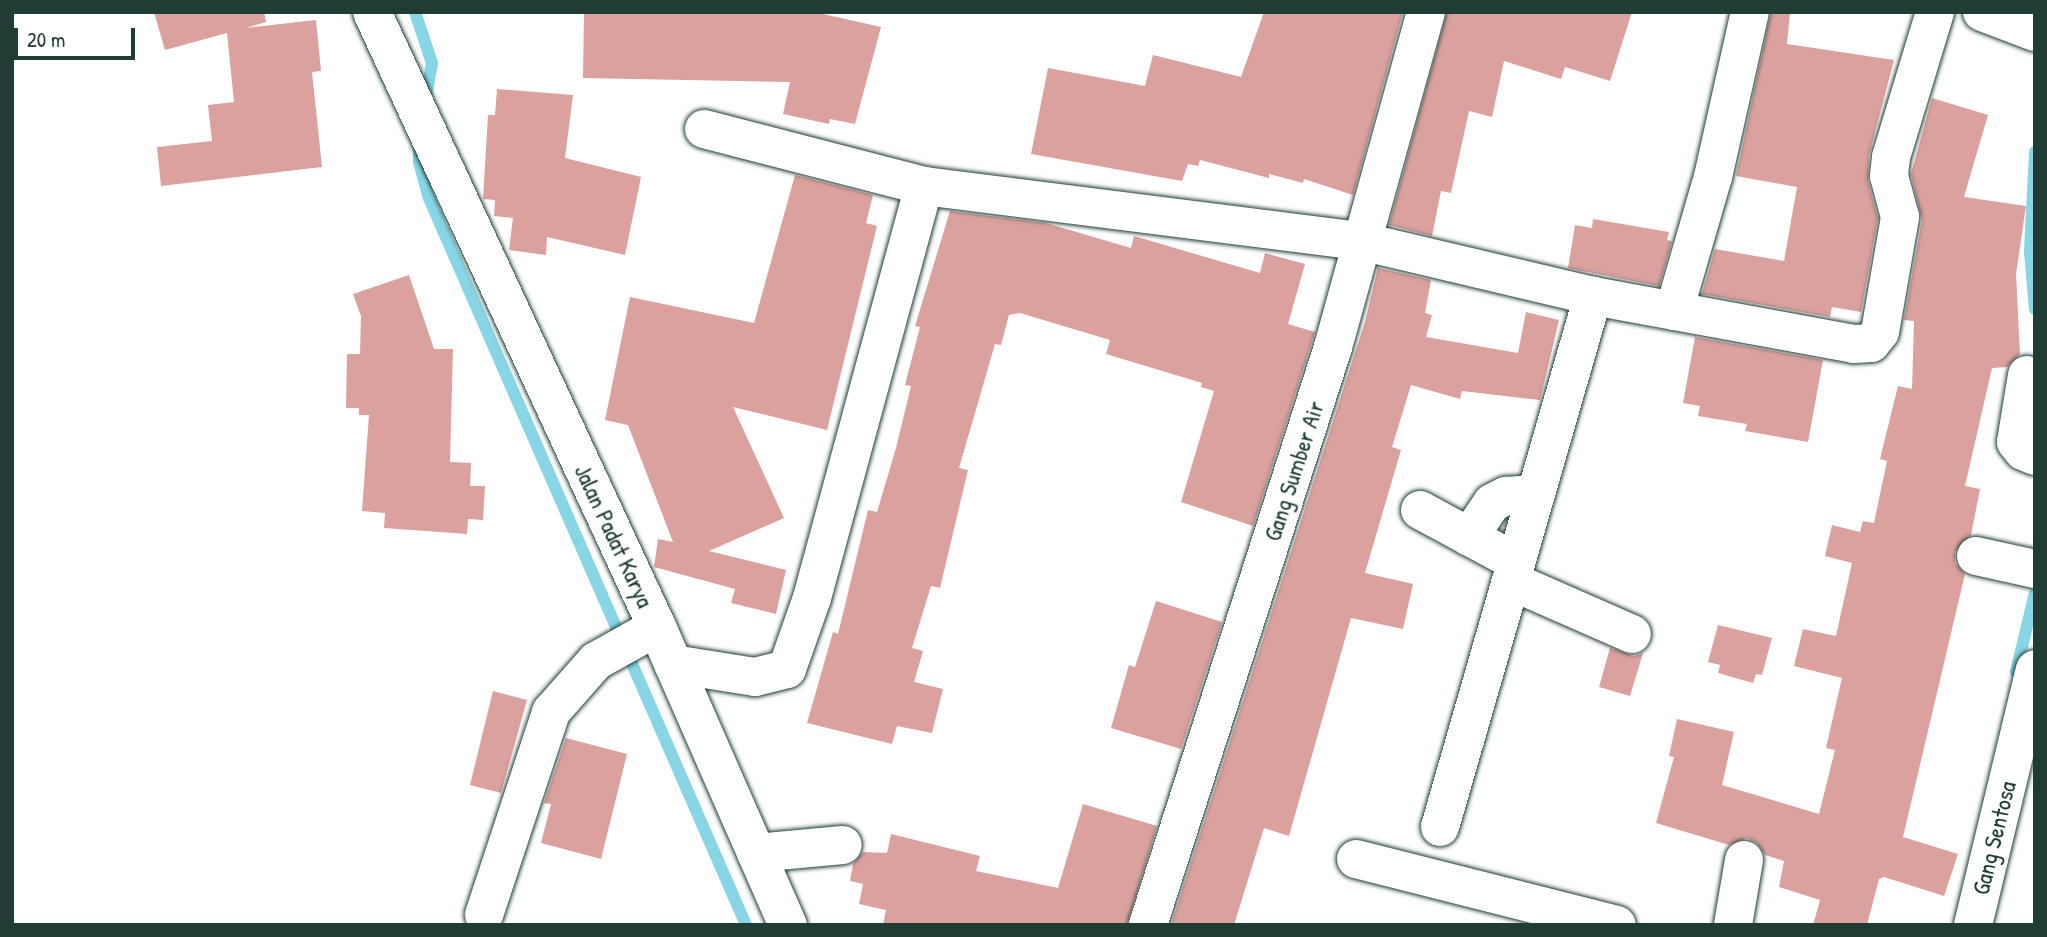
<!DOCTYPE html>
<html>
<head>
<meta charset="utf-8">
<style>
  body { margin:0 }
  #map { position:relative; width:2047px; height:937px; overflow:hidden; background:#fff; font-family:"Patrick Hand",sans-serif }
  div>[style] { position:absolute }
  .stream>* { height:12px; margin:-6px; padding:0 6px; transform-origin:6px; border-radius:6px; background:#87d5e5 }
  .building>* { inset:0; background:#dba19e }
  .roads { filter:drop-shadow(0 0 2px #1f3d34) drop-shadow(0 0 2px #1f3d34) }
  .minor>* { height:38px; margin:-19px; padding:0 19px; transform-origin:19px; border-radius:19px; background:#fff }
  span { translate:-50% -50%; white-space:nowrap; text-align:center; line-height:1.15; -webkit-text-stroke:7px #fff; paint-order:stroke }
  .street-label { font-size:24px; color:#1f3d34 }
  .frame { position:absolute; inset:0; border:14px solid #1f3d34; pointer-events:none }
  .scale { position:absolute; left:14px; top:28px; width:121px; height:32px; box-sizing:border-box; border:4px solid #1f3d34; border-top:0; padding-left:9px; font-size:21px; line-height:24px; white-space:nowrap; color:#1f3d34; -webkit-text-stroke:5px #fff; paint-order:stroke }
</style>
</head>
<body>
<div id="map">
  <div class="stream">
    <div style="left:415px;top:12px;width:54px;rotate:71.6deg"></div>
    <div style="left:432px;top:63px;width:41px;rotate:99.9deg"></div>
    <div style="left:419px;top:141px;width:21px;rotate:90deg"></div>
    <div style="left:419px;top:162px;width:35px;rotate:75deg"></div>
    <div style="left:428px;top:196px;width:795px;rotate:66.43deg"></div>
    <div style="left:2035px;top:152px;width:100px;rotate:92.9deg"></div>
    <div style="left:2030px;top:252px;width:57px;rotate:85deg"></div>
    <div style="left:2016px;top:672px;width:81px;rotate:-76.5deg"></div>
  </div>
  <div class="building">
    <div style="clip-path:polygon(154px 12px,264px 12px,266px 22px,246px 28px,316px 20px,321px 71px,312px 72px,322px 167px,161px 186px,157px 147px,212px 141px,208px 105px,234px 102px,227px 33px,165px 50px)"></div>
    <div style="clip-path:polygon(584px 12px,814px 12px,881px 27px,855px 124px,830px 119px,829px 124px,783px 114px,790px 82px,583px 78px)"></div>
    <div style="clip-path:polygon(1264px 12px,1403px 12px,1353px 195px,1304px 179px,1303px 183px,1269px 174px,1269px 178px,1200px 160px,1198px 166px,1188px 164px,1182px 181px,1031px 154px,1048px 68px,1145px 86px,1153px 55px,1241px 77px)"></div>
    <div style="clip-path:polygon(1447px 12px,1632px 12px,1610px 81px,1565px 67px,1561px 79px,1504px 61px,1492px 117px,1469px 111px,1451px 193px,1441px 191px,1432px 236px,1389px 225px)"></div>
    <div style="clip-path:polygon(1771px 12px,1790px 12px,1787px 44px,1894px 60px,1869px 155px,1868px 181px,1878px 218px,1861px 312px,1832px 307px,1830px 317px,1702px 294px,1715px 249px,1784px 261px,1797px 187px,1736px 176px)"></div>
    <div style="clip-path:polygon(497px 89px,573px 95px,565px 158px,641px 177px,625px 255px,547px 237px,546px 255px,509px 250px,513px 218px,494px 216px,495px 200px,483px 199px,488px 115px,495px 115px)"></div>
    <div style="clip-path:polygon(1932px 98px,1988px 115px,1964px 197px,2026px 206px,2016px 274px,2020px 354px,2007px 367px,1992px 368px,1965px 486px,1980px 489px,1971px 535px,1955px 552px,1955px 563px,1965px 574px,1903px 837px,1958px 854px,1944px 896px,1884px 877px,1879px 879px,1867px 925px,1813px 925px,1820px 900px,1779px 887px,1784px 861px,1765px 855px,1757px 843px,1747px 838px,1729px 845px,1656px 823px,1674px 757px,1669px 756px,1677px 719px,1734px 732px,1722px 785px,1819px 814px,1835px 750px,1826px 748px,1842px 678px,1794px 666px,1803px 629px,1836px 636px,1852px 563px,1825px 556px,1832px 525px,1860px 532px,1863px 521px,1874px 523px,1887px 461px,1880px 459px,1898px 386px,1912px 389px,1914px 321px,1904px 320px,1922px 220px,1911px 174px)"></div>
    <div style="clip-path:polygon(795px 175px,873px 195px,866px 223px,877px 226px,827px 430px,733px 407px,784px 518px,709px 551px,786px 570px,776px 614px,731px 603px,735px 589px,654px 567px,658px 539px,673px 542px,628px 425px,605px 420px,630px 297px,754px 323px)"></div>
    <div style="clip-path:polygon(950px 211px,1046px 223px,1131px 248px,1134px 236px,1260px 273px,1265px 253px,1305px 264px,1288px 324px,1315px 332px,1253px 526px,1181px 502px,1214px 391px,1201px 387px,1202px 383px,1106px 354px,1110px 340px,1020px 313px,1009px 315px,1001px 345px,995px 344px,959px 468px,968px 470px,940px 588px,931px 586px,912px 648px,923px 651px,914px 682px,943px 689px,932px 733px,897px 726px,892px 744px,807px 723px,833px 632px,838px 634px,868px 510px,877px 512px,896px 448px,911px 386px,905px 385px,920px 327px,915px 326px)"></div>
    <div style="clip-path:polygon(1593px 219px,1669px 232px,1667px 240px,1672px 241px,1659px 286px,1568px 268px,1575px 225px,1592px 228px)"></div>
    <div style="clip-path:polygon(1378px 268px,1431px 280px,1425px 313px,1432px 315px,1426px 337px,1518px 353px,1526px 312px,1559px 320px,1540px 400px,1462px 391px,1460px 399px,1411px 385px,1392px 447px,1401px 450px,1365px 573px,1413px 584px,1403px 629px,1351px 618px,1289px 836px,1264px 828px,1234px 925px,1171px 925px,1365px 322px)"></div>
    <div style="clip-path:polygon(409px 275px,434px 349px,453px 349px,450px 462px,471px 463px,470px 486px,485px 486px,483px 520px,468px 519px,467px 534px,384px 528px,385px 513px,362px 511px,369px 415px,359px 415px,359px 408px,346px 408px,347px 354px,360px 354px,361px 316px,353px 294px)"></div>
    <div style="clip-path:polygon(1695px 337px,1823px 360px,1808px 442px,1745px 431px,1747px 424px,1698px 416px,1700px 406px,1683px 403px)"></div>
    <div style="clip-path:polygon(1156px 601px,1222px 622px,1181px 749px,1111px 728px,1129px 665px,1135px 667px)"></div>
    <div style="clip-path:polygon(1718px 625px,1772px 638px,1762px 675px,1756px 674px,1753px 683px,1718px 673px,1720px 665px,1708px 662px)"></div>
    <div style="clip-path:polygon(1610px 648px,1634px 656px,1643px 653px,1630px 696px,1599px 687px)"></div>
    <div style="clip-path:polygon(493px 691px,527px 700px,501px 793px,470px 785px)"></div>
    <div style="clip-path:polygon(566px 738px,627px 754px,601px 859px,541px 843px,551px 804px,544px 803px)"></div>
    <div style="clip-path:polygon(1083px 804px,1157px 826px,1127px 925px,883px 925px,886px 910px,859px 904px,863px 884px,850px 881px,853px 864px,863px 852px,887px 853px,891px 834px,980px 856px,976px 871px,1058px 888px)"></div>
  </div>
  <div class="roads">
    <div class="minor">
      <div style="left:372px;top:12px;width:678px;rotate:65.14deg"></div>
      <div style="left:657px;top:627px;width:326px;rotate:66.3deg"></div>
      <div style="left:1982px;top:12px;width:57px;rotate:20.7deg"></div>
      <div style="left:704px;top:129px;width:227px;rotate:14.5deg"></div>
      <div style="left:1674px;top:311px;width:140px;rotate:-73.8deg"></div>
      <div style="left:1713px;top:177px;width:169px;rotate:-77.4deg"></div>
      <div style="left:2027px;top:375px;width:68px;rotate:99.3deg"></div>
      <div style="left:2016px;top:442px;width:11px;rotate:52deg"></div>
      <div style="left:2023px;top:451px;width:13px;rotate:23deg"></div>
      <div style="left:1420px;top:510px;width:109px;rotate:28.4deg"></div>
      <div style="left:1469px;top:537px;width:41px;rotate:-55.9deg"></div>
      <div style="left:1492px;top:503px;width:16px;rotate:-27deg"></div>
      <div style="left:1506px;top:496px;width:30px;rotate:-4deg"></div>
      <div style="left:1976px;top:556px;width:60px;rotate:12.4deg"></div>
      <div style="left:1511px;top:581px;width:132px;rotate:23.7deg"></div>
      <div style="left:673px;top:664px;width:83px;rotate:9deg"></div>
      <div style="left:755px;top:677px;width:33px;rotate:-14deg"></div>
      <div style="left:787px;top:669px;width:75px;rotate:-70.6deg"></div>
      <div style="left:812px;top:598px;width:427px;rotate:-74.8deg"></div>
      <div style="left:924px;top:186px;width:439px;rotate:7.2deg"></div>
      <div style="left:1360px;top:241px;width:239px;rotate:13.3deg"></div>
      <div style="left:1593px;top:296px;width:265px;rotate:10.4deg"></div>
      <div style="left:1854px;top:344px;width:17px;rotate:-3deg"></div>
      <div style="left:1871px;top:343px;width:14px;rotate:-51deg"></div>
      <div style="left:1880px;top:332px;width:117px;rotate:-80.1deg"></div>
      <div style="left:1900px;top:217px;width:42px;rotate:-105deg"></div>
      <div style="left:1889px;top:176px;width:19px;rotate:-84deg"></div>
      <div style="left:1891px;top:157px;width:152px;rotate:-73.1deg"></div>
      <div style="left:1440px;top:827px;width:553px;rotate:-73.93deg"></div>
      <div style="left:756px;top:853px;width:87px;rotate:-5.3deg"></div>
      <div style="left:1356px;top:859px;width:269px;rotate:14.2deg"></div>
      <div style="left:484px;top:915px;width:214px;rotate:-71.7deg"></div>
      <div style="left:551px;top:712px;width:68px;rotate:-48.6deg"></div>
      <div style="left:596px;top:661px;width:70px;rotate:-29.1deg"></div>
      <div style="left:1148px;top:925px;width:607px;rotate:-72.25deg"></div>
      <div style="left:1333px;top:347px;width:348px;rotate:-74.5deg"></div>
      <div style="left:1733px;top:925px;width:66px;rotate:-80.4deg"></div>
      <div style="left:1973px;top:925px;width:263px;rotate:-76.4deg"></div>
    </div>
  </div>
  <div class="street-label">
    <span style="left:1294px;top:471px;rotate:-72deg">Gang Sumber Air</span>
    <span style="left:614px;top:536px;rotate:65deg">Jalan Padat Karya</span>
    <span style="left:1994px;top:838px;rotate:-76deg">Gang Sentosa</span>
  </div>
  <div class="frame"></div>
  <div class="scale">20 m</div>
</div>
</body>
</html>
